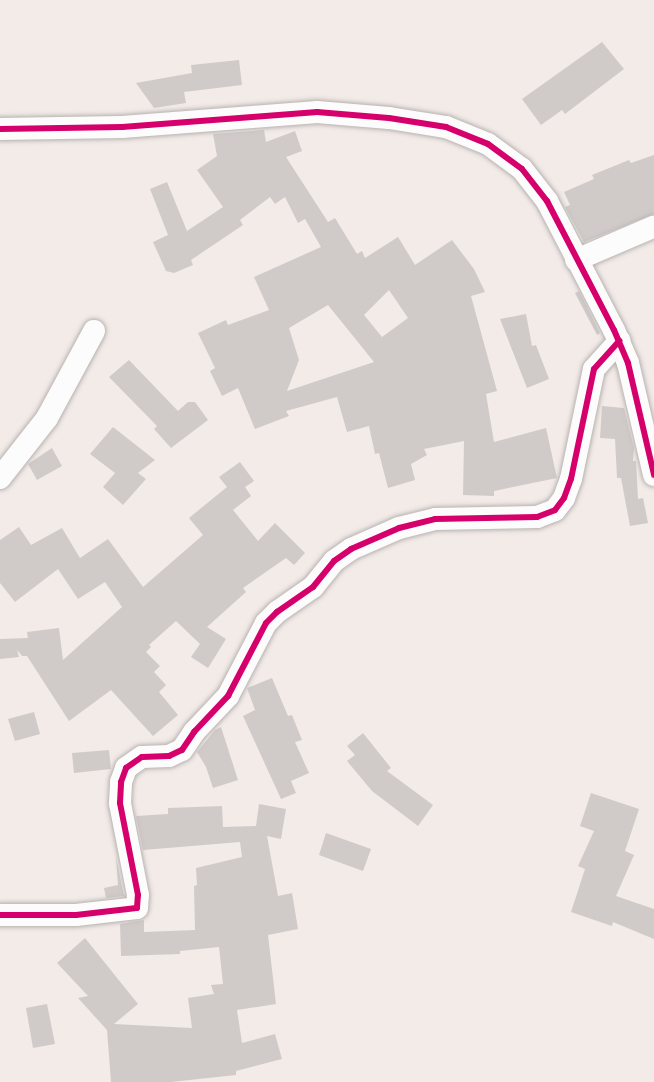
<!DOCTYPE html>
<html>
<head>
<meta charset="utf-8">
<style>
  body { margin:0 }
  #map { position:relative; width:654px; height:1082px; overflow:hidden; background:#f2ebe8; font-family:Ubuntu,sans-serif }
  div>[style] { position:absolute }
  .building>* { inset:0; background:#d0cbc9 }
  .roads { filter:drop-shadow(0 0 2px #b8b2b0) drop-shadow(0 0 2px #b8b2b0) }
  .street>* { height:22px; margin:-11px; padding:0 11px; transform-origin:11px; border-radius:11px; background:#fdfcfc }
  .cycleway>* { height:6px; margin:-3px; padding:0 3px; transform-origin:3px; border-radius:3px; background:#d6006c }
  span { translate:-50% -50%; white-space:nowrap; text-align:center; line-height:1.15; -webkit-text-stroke:4.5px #f6e9e4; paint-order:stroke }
</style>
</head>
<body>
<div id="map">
  <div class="building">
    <div style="clip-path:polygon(602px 42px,624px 69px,565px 114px,562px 110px,541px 125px,522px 99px)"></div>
    <div style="clip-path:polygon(239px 60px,242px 85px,184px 92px,186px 103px,154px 108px,136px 83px,192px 73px,191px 65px)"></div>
    <div style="clip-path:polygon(evenodd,264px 130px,266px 142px,295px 131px,302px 151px,286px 157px,328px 222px,335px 218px,357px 254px,362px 251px,365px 258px,398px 237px,415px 265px,452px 240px,474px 269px,485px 292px,471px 296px,497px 391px,486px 394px,494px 442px,546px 428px,557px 478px,494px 491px,494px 496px,463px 495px,464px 441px,424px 449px,427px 455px,411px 464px,415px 480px,388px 488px,379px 453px,375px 454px,369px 426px,347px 432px,337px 397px,286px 411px,289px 416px,255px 429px,238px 388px,222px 396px,210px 371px,215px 368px,198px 333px,226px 320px,228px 325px,269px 310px,254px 277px,321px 247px,305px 219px,298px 223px,285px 197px,275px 204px,270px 197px,240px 220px,243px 225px,191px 260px,193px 265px,174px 273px,166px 271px,153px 242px,168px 235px,150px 189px,167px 182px,187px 231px,223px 207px,197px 170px,217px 156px,213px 134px,264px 130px,389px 290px,408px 318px,382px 337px,364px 315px,389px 290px,264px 130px,328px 305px,374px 362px,287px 391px,299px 360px,289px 328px,328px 305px)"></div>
    <div style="clip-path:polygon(654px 155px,654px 214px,584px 242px,565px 207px,570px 205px,564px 192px,594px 179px,592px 175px,629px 160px,631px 163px)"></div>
    <div style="clip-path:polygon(579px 291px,600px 333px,597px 335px,575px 293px)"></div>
    <div style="clip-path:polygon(526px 314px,532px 346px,536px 345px,549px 379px,527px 388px,500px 319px)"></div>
    <div style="clip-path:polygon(129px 360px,178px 411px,188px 402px,195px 402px,208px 420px,171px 448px,154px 429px,157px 426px,109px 377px)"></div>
    <div style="clip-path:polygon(602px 406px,624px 408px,634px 448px,633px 461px,636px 461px,638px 499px,643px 498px,648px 523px,630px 526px,621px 478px,617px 478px,615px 439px,600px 438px)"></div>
    <div style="clip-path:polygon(113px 427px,155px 460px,138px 473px,146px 479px,123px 505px,103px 487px,115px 473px,90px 454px)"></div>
    <div style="clip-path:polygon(52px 448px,62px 466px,37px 480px,28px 464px)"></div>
    <div style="clip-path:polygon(240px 462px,254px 481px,245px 487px,251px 496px,233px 510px,258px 541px,275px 523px,305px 553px,294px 565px,286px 558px,243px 588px,246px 592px,207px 627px,226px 639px,208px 668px,191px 657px,200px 644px,176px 621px,149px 645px,151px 647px,146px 652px,160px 666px,154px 672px,166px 685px,159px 692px,178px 715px,153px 736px,111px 690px,69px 721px,27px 656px,22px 656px,17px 650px,19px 657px,0 659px,0 639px,28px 638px,27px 632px,59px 628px,63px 660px,122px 607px,105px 582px,78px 599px,58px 569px,15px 602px,0 583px,0 540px,19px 527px,31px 545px,62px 528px,80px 558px,108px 539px,143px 587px,203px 535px,189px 518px,227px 487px,219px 477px)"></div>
    <div style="clip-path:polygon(272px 678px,288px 716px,292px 715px,302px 740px,295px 742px,309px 773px,291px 781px,296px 793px,281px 799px,243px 716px,255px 710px,247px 688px)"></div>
    <div style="clip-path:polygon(34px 712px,40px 734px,15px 741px,8px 719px)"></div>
    <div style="clip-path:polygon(221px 727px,238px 780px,213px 788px,206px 767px,197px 752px,215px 730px)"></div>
    <div style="clip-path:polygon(363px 733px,391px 768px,387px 771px,433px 805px,418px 826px,372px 791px,347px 761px,355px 755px,347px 746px)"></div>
    <div style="clip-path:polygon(109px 750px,111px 769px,74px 773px,72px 753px)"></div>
    <div style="clip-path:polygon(591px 793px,639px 809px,625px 851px,634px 855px,616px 896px,654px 909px,654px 939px,613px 922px,612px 926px,571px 912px,585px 869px,578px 866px,594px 831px,580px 826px)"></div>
    <div style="clip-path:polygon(259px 804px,286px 809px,281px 839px,267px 836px,278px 896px,292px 893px,298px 929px,268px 935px,276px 1004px,237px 1010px,242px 1043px,275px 1034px,282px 1059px,236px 1071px,236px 1075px,171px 1082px,111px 1082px,107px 1030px,78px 998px,88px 996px,57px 963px,85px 938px,138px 1004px,114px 1024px,192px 1028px,188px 998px,214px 994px,211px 985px,223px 984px,219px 947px,180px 951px,180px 954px,121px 956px,120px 924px,144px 920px,144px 932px,195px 930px,194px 886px,197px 885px,196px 868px,242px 857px,240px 842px,143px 850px,136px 816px,168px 814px,168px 808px,222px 806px,223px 827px,256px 826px)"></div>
    <div style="clip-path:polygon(326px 833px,371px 849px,363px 871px,319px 855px)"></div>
    <div style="clip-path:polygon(116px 857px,124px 896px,106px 898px,104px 888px,118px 885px)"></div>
    <div style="clip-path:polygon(47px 1004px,55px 1044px,33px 1048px,26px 1008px)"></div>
  </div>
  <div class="roads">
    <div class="street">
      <div style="left:0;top:129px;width:122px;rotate:-0.9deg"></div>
      <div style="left:122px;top:127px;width:196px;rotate:-4.4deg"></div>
      <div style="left:317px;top:112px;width:72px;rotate:4.8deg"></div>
      <div style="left:389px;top:118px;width:58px;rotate:9deg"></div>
      <div style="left:446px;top:127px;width:45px;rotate:22deg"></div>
      <div style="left:488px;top:144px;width:42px;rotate:36.3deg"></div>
      <div style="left:522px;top:169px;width:41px;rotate:52deg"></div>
      <div style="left:547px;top:201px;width:145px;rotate:62.6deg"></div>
      <div style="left:614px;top:330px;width:36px;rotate:67deg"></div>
      <div style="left:628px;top:363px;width:115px;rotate:76.9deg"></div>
      <div style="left:576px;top:260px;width:84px;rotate:-23.2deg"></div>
      <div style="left:0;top:478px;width:76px;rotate:-51.9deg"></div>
      <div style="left:47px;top:418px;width:99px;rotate:-61.6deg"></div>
      <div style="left:0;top:915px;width:76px"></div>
      <div style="left:76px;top:915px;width:61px;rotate:-6.5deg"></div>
      <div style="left:137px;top:908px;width:13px;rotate:-86deg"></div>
      <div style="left:138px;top:895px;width:94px;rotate:-101.1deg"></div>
      <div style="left:120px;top:803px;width:21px;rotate:-87deg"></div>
      <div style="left:121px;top:782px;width:15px;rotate:-70deg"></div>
      <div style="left:126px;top:768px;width:19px;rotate:-35deg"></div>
      <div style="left:142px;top:757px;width:27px;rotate:-2deg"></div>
      <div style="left:169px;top:756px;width:14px;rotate:-25deg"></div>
      <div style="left:182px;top:750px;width:22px;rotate:-56deg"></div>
      <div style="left:194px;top:732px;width:50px;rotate:-46.6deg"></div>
      <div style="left:228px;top:696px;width:82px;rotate:-62.5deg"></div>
      <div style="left:266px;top:623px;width:16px;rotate:-45deg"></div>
      <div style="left:277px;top:612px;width:44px;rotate:-34.8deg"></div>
      <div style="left:313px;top:587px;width:33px;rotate:-51deg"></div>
      <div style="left:334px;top:561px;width:21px;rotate:-35deg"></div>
      <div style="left:351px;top:549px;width:52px;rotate:-23.6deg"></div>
      <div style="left:399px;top:528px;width:37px;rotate:-14deg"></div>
      <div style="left:435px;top:519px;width:102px;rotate:-1.1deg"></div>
      <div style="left:537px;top:517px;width:19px;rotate:-21deg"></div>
      <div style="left:555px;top:510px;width:15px;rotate:-53deg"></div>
      <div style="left:564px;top:498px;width:20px;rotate:-70deg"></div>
      <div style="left:571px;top:479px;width:112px;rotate:-78.2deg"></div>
      <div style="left:594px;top:369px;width:38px;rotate:-48deg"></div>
    </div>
  </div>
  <div class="cycleway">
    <div style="left:0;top:129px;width:122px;rotate:-0.9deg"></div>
    <div style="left:122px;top:127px;width:196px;rotate:-4.4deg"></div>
    <div style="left:317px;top:112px;width:72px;rotate:4.8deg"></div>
    <div style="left:389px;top:118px;width:58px;rotate:9deg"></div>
    <div style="left:446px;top:127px;width:45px;rotate:22deg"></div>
    <div style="left:488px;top:144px;width:42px;rotate:36.3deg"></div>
    <div style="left:522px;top:169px;width:41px;rotate:52deg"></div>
    <div style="left:547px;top:201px;width:145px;rotate:62.6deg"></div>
    <div style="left:614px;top:330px;width:36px;rotate:67deg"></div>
    <div style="left:628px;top:363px;width:115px;rotate:76.9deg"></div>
    <div style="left:0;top:915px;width:76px"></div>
    <div style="left:76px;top:915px;width:61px;rotate:-6.5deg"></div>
    <div style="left:137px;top:908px;width:13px;rotate:-86deg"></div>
    <div style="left:138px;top:895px;width:94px;rotate:-101.1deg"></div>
    <div style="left:120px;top:803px;width:21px;rotate:-87deg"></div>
    <div style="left:121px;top:782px;width:15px;rotate:-70deg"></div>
    <div style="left:126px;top:768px;width:19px;rotate:-35deg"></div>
    <div style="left:142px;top:757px;width:27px;rotate:-2deg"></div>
    <div style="left:169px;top:756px;width:14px;rotate:-25deg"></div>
    <div style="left:182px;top:750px;width:22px;rotate:-56deg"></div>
    <div style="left:194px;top:732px;width:50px;rotate:-46.6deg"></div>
    <div style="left:228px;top:696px;width:82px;rotate:-62.5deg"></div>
    <div style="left:266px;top:623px;width:16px;rotate:-45deg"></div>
    <div style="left:277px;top:612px;width:44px;rotate:-34.8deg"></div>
    <div style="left:313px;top:587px;width:33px;rotate:-51deg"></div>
    <div style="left:334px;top:561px;width:21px;rotate:-35deg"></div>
    <div style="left:351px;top:549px;width:52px;rotate:-23.6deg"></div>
    <div style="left:399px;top:528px;width:37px;rotate:-14deg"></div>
    <div style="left:435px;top:519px;width:102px;rotate:-1.1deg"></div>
    <div style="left:537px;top:517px;width:19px;rotate:-21deg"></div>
    <div style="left:555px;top:510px;width:15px;rotate:-53deg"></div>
    <div style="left:564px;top:498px;width:20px;rotate:-70deg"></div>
    <div style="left:571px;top:479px;width:112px;rotate:-78.2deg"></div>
    <div style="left:594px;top:369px;width:38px;rotate:-48deg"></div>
  </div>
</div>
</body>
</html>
